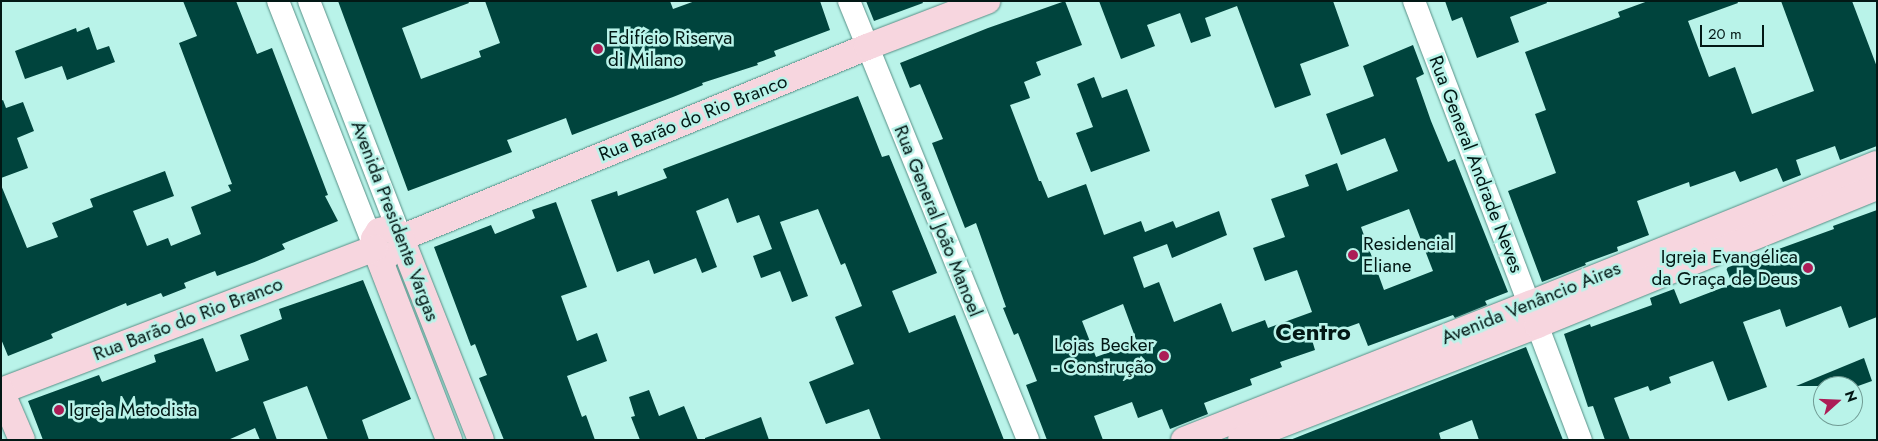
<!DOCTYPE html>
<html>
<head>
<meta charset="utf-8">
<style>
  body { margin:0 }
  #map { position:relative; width:1878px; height:441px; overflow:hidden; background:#b9f3e9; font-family:Jost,sans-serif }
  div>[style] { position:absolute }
  .building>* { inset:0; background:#00443d }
  .roads { filter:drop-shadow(0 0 1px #578f86) drop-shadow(0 0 1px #578f86) }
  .tertiary>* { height:22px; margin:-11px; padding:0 11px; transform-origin:11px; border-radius:11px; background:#fff }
  .secondary>* { height:26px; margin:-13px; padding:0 13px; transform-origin:13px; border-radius:13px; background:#f7d6df }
  .dots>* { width:14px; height:14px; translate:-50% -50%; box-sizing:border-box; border:2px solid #b9f3e9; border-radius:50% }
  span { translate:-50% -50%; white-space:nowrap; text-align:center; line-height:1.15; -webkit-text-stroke:5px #b9f3e9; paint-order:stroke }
  .poi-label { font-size:19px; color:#021815 }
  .left { translate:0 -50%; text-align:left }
  .right { translate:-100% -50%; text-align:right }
  .street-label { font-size:19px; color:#021815 }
  .district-label { font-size:24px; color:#021815; font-weight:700 }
  .frame { position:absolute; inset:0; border:2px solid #021815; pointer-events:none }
  .north { position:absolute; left:1813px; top:376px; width:50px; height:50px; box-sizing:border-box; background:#b9f3e9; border:1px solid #709b94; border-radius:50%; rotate:70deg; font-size:14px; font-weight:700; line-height:20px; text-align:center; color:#021815 }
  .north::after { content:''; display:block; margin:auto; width:18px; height:22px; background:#ac1d57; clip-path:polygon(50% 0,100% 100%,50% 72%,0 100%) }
  .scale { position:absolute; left:1700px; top:25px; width:64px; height:22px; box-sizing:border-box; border:2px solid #021815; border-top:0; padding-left:6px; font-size:15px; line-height:18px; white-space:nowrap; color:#021815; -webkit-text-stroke:4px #b9f3e9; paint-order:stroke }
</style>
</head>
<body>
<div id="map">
  <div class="building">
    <div style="clip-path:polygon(183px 1px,236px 1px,257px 54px,272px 48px,328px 195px,325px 196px,338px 221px,282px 244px,285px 249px,257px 261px,217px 276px,215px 271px,184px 283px,186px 288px,163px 297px,161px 293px,127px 306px,126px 303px,51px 334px,53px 338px,8px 356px,1px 339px,1px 185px,27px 248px,58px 237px,52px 223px,93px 207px,90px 199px,165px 171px,174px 196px,133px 211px,147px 246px,168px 238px,171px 246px,201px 234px,191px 207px,231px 191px,228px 185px,232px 184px,179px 43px,197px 36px)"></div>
    <div style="clip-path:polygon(338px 1px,468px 1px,469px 3px,402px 28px,421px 79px,481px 57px,479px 51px,500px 43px,485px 1px,670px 1px,673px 9px,695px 1px,820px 1px,830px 30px,774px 51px,776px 56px,757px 63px,758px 65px,702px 83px,703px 85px,673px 97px,572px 135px,566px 118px,507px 140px,512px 152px,408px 191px)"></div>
    <div style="clip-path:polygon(866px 1px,922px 1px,923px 3px,874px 21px)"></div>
    <div style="clip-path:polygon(evenodd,1065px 1px,1082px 45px,1036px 62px,1041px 75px,1024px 82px,1030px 98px,1010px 105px,1039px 181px,1041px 181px,1048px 198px,1086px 184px,1104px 235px,1141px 221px,1145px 232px,1173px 221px,1176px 228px,1219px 211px,1227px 235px,1172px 258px,1167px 244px,1133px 257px,1144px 288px,1159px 282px,1174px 322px,1221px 303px,1232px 332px,1265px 320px,1268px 328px,1312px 312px,1297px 270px,1265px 281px,1253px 248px,1285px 237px,1271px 199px,1309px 186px,1305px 175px,1337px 163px,1347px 191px,1398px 171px,1385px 138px,1341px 155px,1326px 114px,1374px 96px,1363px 66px,1413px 45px,1424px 74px,1416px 78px,1431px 121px,1448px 162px,1455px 159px,1508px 292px,1485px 301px,1487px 305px,1455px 318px,1453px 315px,1368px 346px,1359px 323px,1312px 340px,1315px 350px,1280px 362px,1282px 367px,1250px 379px,1252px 385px,1204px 403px,1208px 414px,1170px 429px,1162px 409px,1138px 418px,1132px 402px,1094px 416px,1103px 440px,1047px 440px,1026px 385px,1037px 381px,1018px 333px,1014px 335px,1003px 308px,1006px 307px,976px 223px,965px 228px,932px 143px,943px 139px,920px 84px,910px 88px,900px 63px,988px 28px,1065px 1px,1409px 209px,1433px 271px,1384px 290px,1361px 227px,1409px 209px,1065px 1px,1123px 304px,1137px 342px,1096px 357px,1082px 321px,1123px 304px)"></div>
    <div style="clip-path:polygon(1099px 1px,1333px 1px,1349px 46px,1300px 64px,1311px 95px,1275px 108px,1237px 6px,1205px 18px,1211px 36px,1191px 43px,1180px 13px,1147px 25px,1155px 46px,1121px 59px)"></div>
    <div style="clip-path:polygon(1445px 1px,1546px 1px,1547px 3px,1510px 17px,1519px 42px,1477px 58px,1462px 17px,1452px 21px)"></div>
    <div style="clip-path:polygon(1648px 1px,1737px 1px,1738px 3px,1688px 21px,1709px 77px,1735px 67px,1752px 114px,1814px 91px,1781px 1px,1852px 1px,1877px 67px,1877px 146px,1840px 160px,1835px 146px,1796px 160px,1801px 175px,1783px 182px,1777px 168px,1740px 182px,1735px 171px,1690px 187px,1689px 182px,1637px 201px,1649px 235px,1617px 247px,1618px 251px,1585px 263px,1586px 265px,1542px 282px,1508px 191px,1556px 173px,1535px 114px,1546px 110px,1525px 52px,1620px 17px,1618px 12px)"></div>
    <div style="clip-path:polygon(89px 27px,97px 50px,109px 46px,115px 62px,67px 80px,62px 66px,25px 79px,15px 51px,76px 28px,77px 32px)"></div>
    <div style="clip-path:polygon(1094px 77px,1102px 98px,1127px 89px,1150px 151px,1091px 172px,1076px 133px,1093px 127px,1077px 84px)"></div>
    <div style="clip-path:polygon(858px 96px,882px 157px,889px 155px,937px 273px,892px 291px,909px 333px,955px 315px,1004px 440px,881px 440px,869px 409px,826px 424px,809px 382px,854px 364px,835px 317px,862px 306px,845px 263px,841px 265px,818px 209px,780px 222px,808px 296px,792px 302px,780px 271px,761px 278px,753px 256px,772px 249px,759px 215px,737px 223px,728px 198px,696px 211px,717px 267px,702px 273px,696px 258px,654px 274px,649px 260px,617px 272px,591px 200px,617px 191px,618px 196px,667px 178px,663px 169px)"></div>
    <div style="clip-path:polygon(3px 100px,6px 108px,23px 102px,34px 131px,17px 138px,28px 168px,1px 178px,1px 101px)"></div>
    <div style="clip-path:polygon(556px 202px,587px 287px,561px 296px,577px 341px,597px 333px,607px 361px,567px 376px,582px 417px,586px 415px,595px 440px,504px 440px,479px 378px,487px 375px,475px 344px,471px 346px,434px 247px,491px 225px,495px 234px,535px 218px,532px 210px)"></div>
    <div style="clip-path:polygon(1877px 210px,1877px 317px,1849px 328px,1841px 306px,1786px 327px,1780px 309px,1743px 322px,1767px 387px,1728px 401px,1713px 361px,1669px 377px,1671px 383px,1650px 391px,1648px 386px,1614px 398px,1630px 440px,1605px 440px,1593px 406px,1588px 407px,1564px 334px,1590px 324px,1591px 327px,1652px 305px,1650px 298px,1674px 289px,1680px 304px,1732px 284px,1726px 268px,1834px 229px,1833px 226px)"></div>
    <div style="clip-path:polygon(363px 280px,411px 399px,362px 420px,369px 440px,328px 440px,307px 386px,263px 402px,277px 440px,260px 440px,255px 428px,228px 440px,43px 440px,28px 401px,99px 375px,102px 382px,156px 362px,154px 355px,203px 338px,216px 372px,249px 360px,240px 335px,282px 319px,279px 309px)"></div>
    <div style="clip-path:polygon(1526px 347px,1563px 440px,1479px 440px,1472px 420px,1439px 433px,1441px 440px,1290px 440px)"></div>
    <div style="clip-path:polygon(1864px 358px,1872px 381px,1858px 386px,1796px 386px)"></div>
    <div style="clip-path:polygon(649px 390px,659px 416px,684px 406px,698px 440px,640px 440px,631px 417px,635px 416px,629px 397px)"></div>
    <div style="clip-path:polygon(761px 417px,769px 440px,705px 440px,705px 438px)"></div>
  </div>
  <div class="roads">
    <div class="tertiary">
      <div style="left:278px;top:1px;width:265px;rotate:68.6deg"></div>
      <div style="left:309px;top:1px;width:254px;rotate:68.8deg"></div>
      <div style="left:849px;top:1px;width:474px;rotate:67.8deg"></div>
      <div style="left:1414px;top:1px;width:470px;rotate:69.2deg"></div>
    </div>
    <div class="secondary">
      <div style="left:401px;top:238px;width:504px;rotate:-22.29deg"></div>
      <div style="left:867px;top:47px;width:129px;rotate:-21deg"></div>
      <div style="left:375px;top:248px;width:206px;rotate:68.9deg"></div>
      <div style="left:387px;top:256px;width:7px;rotate:-164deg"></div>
      <div style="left:380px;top:254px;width:8px;rotate:-130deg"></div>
      <div style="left:375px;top:248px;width:9px;rotate:-96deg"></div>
      <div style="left:374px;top:239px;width:9px;rotate:-58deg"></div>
      <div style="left:379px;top:231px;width:8px;rotate:-14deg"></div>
      <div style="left:387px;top:229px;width:9px;rotate:13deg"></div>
      <div style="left:396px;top:231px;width:9px;rotate:54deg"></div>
      <div style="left:401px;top:238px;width:217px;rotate:68.4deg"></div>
      <div style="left:1px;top:391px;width:400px;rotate:-20.9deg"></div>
      <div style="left:1px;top:391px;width:53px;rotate:66.8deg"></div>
      <div style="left:1184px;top:440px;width:372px;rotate:-21.5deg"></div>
      <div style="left:1530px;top:304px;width:374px;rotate:-22deg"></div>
      <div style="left:1241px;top:440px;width:318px;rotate:-21.2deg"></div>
      <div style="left:1537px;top:325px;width:367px;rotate:-22.1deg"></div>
    </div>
  </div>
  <div class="dots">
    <div style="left:598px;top:49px;background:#ac1d57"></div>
    <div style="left:1353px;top:255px;background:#ac1d57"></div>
    <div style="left:1808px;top:268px;background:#ac1d57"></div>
    <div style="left:1164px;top:356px;background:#ac1d57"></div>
    <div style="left:59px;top:410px;background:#ac1d57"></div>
  </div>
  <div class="poi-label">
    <span class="left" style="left:608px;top:49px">Edifício Riserva<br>di Milano</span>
    <span class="left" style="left:1363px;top:255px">Residencial<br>Eliane</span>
    <span class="right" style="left:1798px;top:268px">Igreja Evangélica<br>da Graça de Deus</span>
    <span class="right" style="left:1154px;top:356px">Lojas Becker<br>- Construção</span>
    <span class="left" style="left:69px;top:410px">Igreja Metodista</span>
  </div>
  <div class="street-label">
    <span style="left:693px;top:118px;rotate:-22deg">Rua Barão do Rio Branco</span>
    <span style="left:1476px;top:164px;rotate:69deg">Rua General Andrade Neves</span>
    <span style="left:395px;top:221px;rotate:69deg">Avenida Presidente Vargas</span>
    <span style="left:938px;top:221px;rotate:68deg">Rua General João Manoel</span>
    <span style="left:1531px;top:303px;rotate:-22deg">Avenida Venâncio Aires</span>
    <span style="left:188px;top:319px;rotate:-21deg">Rua Barão do Rio Branco</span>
  </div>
  <div class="district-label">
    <span style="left:1313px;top:332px">Centro</span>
  </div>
  <div class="frame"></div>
  <div class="north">N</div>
  <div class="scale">20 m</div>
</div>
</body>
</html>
